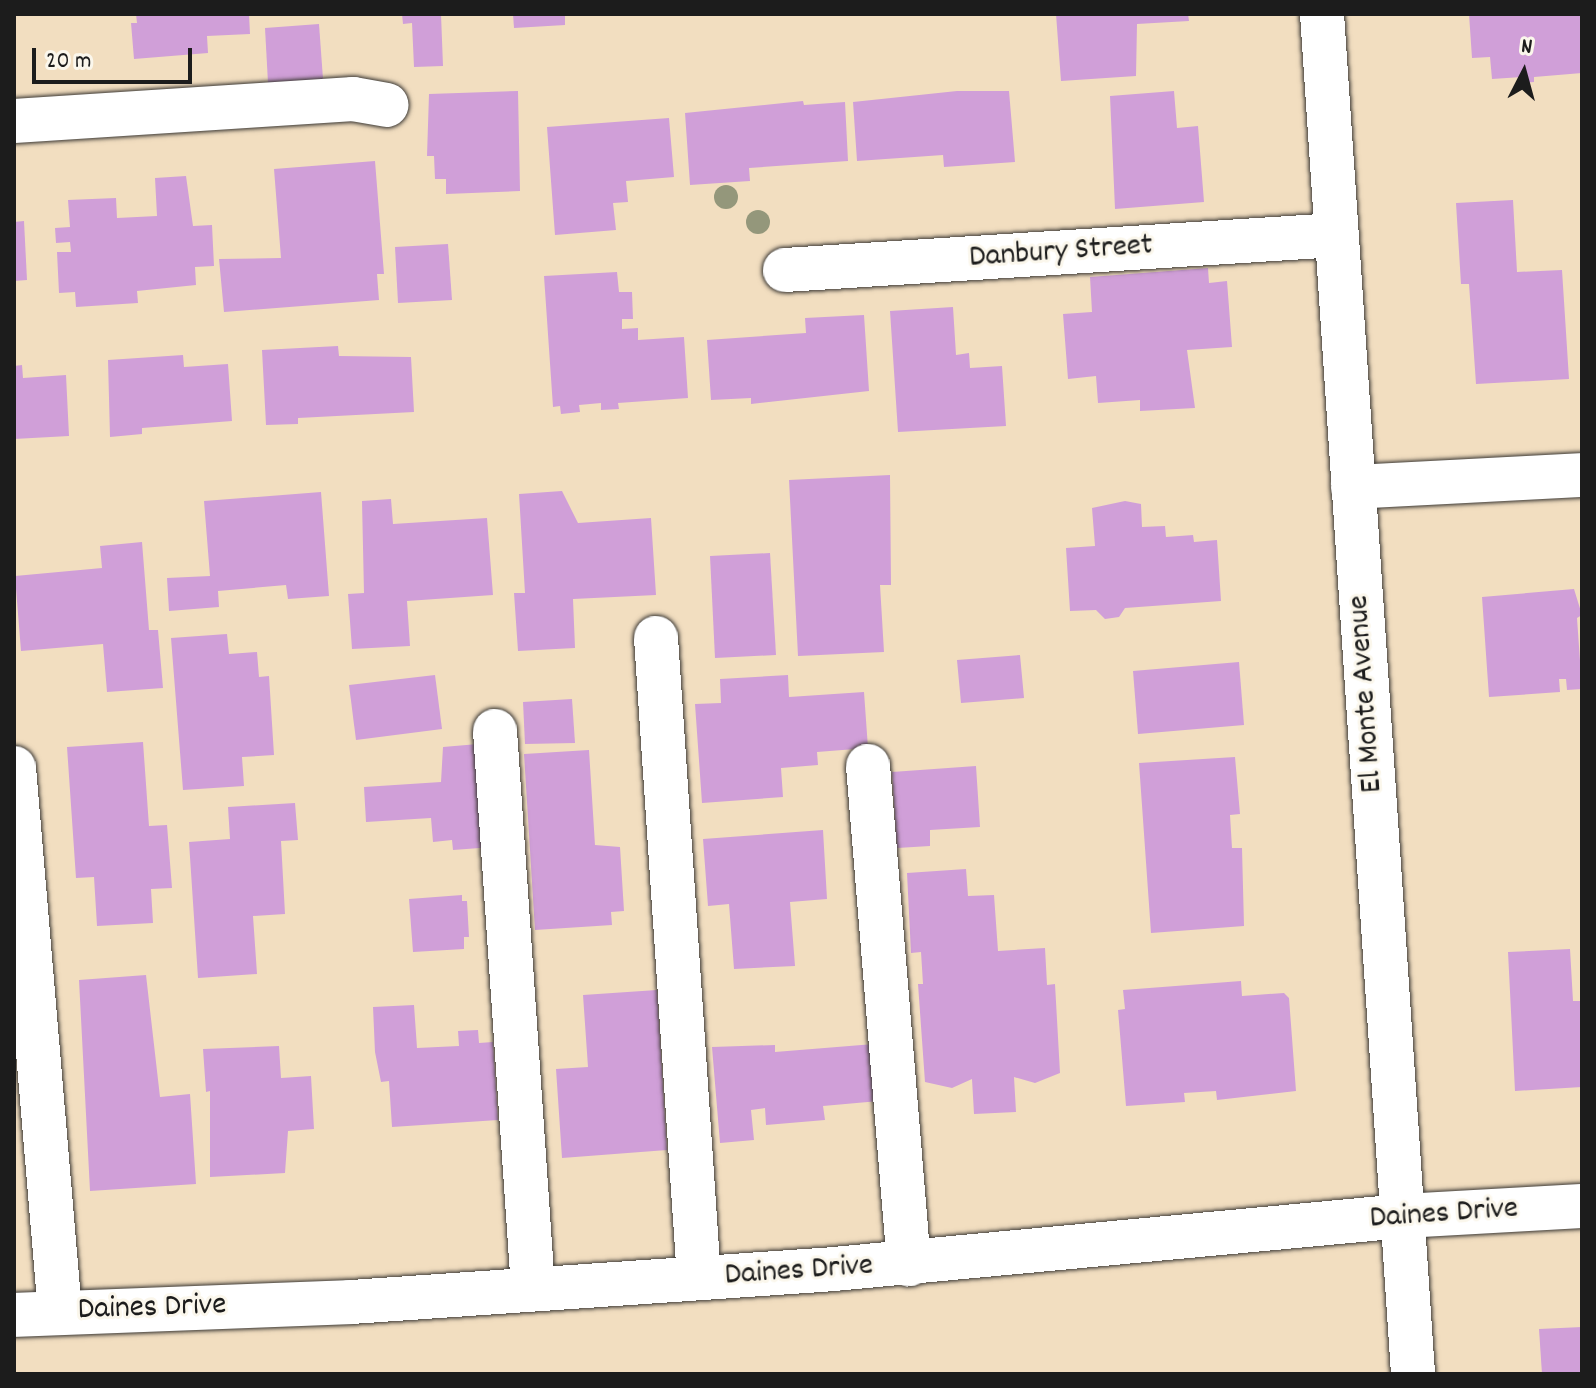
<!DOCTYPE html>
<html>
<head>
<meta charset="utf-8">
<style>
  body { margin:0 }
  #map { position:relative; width:1596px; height:1388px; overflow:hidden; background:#f2dec0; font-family:Dekko,sans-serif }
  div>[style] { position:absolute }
  .building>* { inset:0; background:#d09fd8 }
  .roads { filter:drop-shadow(0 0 2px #3c3935) drop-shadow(0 0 2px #3c3935) }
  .minor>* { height:44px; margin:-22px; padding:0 22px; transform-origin:22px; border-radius:22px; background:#fff }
  .trees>* { width:24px; height:24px; margin:-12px; border-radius:50%; background:#94977b }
  span { translate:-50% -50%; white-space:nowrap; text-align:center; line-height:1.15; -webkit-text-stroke:6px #fbf7ec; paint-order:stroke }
  .street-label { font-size:32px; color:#1c1c1c }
  .frame { position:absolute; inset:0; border:16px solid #1c1c1c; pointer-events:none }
  .north { position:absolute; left:1484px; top:32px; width:80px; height:80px; -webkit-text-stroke:6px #fbf7ec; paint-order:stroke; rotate:6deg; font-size:22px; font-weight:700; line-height:32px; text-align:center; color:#1c1c1c }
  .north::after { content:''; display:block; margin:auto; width:28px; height:36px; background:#1c1c1c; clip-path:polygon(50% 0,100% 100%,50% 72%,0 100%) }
  .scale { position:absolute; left:32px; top:48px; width:160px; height:36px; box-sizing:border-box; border:4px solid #1c1c1c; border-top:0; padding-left:10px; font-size:24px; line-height:28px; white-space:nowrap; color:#1c1c1c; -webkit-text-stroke:6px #fbf7ec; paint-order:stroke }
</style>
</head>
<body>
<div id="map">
  <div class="building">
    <div style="clip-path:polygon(136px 14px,249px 14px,250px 34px,207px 36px,208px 53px,134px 59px,131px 23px,137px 23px)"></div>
    <div style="clip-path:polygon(402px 14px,441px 14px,443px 66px,414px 67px,412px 23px,403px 24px)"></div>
    <div style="clip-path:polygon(513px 14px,565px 14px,565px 25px,514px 28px)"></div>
    <div style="clip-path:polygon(1056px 14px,1188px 14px,1189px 21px,1137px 24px,1136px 76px,1061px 81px)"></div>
    <div style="clip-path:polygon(1469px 14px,1582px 14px,1582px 73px,1534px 77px,1534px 82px,1522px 83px,1522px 77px,1492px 79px,1490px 57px,1472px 58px)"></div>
    <div style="clip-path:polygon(319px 24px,323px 79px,268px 83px,265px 28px)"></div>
    <div style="clip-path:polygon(518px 91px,520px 191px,446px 194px,446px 179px,435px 179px,434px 156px,427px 156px,429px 94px)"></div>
    <div style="clip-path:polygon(957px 91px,1009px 91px,1015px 162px,944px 167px,943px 155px,857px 161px,853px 102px)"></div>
    <div style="clip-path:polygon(1174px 91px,1177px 128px,1198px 126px,1204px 202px,1115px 209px,1110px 96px)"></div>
    <div style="clip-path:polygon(803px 101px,804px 105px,845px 102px,848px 161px,749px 168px,750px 181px,690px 185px,685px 113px)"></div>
    <div style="clip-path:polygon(669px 118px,674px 177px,626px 181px,628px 202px,613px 203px,616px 230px,555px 235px,547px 127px)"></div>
    <div style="clip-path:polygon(375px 161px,384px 274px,377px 274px,379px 300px,224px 312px,219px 259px,281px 258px,274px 169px)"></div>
    <div style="clip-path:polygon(186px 176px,193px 226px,212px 225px,214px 266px,195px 267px,196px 285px,137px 291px,138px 303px,76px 307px,75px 292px,59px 293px,57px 252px,71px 252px,70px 242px,56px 243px,55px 228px,70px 227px,68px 200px,116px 198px,117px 218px,157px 216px,155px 178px)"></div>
    <div style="clip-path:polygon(1513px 200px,1517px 272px,1562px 270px,1569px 379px,1476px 384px,1469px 284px,1461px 284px,1456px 203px)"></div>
    <div style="clip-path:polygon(24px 221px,27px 280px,14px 281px,14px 222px)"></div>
    <div style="clip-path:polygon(448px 244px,452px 300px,398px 303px,395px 247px)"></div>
    <div style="clip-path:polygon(1208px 268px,1209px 283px,1227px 281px,1232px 347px,1187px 350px,1195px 408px,1140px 411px,1140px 400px,1098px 403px,1096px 376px,1068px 379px,1063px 314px,1092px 312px,1090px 277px)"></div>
    <div style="clip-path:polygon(617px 272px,619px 292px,632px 292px,633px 319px,622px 319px,622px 329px,638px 328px,638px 340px,684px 337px,688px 398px,618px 403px,619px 409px,601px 410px,601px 403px,579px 405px,580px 412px,561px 414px,560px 406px,553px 407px,544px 276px)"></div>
    <div style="clip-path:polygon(953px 307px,956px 355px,969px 353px,970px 368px,1002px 366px,1006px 426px,898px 432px,890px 311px)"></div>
    <div style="clip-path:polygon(864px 315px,869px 391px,751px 404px,751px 398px,711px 400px,707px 340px,806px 333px,805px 318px)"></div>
    <div style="clip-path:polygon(338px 346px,339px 356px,411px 357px,414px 412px,298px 418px,298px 424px,266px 425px,262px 350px)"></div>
    <div style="clip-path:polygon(183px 355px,184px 367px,228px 364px,232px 421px,142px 428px,142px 434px,110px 437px,108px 360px)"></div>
    <div style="clip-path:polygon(22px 365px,23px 378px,66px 375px,69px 436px,14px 439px,14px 366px)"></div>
    <div style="clip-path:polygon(890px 475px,891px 585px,880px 585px,884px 652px,798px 656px,789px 480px)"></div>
    <div style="clip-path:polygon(562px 491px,578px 523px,651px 518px,656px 595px,573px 599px,575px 648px,518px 651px,514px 593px,525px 593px,519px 494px)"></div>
    <div style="clip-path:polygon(321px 492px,329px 596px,288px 599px,286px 585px,218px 591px,219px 607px,169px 611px,167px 578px,210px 576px,204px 501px)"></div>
    <div style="clip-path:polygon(391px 499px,393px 524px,487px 518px,493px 595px,407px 601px,410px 646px,352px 649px,348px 594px,364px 593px,362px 501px)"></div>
    <div style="clip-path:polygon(1125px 501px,1141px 504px,1142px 527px,1165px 526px,1166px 537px,1193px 535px,1194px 542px,1217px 540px,1221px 601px,1125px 608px,1119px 617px,1105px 619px,1096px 610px,1070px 611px,1066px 548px,1095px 546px,1092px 508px)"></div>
    <div style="clip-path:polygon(142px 542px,149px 630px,158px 630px,163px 688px,107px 692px,103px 644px,21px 651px,15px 576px,102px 568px,100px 546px)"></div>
    <div style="clip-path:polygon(770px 553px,776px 655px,715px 658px,710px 556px)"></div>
    <div style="clip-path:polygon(1574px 589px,1582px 615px,1577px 618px,1582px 689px,1567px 690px,1566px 679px,1559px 679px,1560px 692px,1489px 697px,1482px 597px)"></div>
    <div style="clip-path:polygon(227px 634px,229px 654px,257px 652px,259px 677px,269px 676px,274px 755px,242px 757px,244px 786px,183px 790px,171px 638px)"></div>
    <div style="clip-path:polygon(1020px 655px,1024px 698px,961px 703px,957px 660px)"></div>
    <div style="clip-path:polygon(1239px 662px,1244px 725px,1138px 734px,1133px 671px)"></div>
    <div style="clip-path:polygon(435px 675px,442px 729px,356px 740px,349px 685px)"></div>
    <div style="clip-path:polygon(788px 675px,789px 697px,864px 692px,868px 748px,817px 752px,818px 765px,781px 768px,783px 797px,702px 803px,695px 704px,721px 703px,720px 679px)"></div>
    <div style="clip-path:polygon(572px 699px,575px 743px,525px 744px,523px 702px)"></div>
    <div style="clip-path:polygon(143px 742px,149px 826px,167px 825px,172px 888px,151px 889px,153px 923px,97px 926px,94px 877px,76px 878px,67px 747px)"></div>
    <div style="clip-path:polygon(478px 744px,493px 847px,453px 850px,452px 840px,433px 842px,431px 818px,366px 822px,364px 787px,441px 782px,443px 747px)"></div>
    <div style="clip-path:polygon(589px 750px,595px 845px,620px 847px,624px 911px,611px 912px,612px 925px,535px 930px,524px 754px)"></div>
    <div style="clip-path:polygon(1235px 757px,1240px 814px,1230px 815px,1232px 848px,1242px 848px,1244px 926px,1151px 933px,1139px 763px)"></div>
    <div style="clip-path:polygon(976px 766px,980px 827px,930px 830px,930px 846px,897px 848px,892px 772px)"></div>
    <div style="clip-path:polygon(295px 803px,298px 840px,281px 841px,285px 914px,253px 916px,257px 974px,198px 978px,189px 842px,230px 839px,228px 807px)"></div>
    <div style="clip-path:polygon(823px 830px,827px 899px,790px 902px,795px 966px,734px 969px,729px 904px,708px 906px,703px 839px)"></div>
    <div style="clip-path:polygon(966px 869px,968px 896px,994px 895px,998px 951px,1045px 948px,1047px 985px,1055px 984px,1060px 1073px,1035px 1083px,1014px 1077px,1016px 1112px,974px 1114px,972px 1079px,952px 1088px,925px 1082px,918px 984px,923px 984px,921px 952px,911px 953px,907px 873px)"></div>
    <div style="clip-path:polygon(462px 895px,462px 901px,467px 901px,469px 937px,464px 937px,464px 949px,413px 952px,409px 899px)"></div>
    <div style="clip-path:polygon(1570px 949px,1573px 1001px,1582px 1001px,1582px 1087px,1515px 1091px,1508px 952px)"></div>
    <div style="clip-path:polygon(146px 975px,160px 1097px,190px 1094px,196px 1184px,90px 1191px,79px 980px)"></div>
    <div style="clip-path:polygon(1241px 981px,1242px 996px,1284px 993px,1289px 998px,1296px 1091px,1217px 1100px,1216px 1091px,1184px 1093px,1185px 1102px,1126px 1106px,1118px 1010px,1125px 1009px,1123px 990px)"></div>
    <div style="clip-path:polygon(657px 990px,667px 1150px,562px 1158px,556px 1069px,588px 1067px,583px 995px)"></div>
    <div style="clip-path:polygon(414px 1005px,417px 1048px,459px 1046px,458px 1031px,478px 1030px,479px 1043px,493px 1042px,498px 1120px,392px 1127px,389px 1081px,381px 1082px,375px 1052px,373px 1007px)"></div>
    <div style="clip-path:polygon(874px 1044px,879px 1101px,823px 1106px,825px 1120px,766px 1125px,765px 1108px,751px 1110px,754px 1140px,720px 1143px,712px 1047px,775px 1045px,775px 1052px)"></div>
    <div style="clip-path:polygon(279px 1046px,281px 1078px,311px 1076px,314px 1129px,288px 1131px,285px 1173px,210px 1177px,210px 1091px,206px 1092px,203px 1049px)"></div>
    <div style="clip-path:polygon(1582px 1327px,1582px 1374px,1542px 1374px,1539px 1329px)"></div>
  </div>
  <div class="roads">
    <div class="minor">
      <div style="left:1322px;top:14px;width:1363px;rotate:86.17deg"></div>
      <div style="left:14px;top:121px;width:340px;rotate:-3.7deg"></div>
      <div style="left:353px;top:99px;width:34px;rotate:10deg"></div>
      <div style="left:785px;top:270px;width:552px;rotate:-3.63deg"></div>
      <div style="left:1353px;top:487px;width:229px;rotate:-3deg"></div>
      <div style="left:656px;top:638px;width:641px;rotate:86.16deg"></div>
      <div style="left:495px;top:731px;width:559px;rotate:86.1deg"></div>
      <div style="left:868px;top:766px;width:500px;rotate:85.3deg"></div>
      <div style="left:14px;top:768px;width:546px;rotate:85.17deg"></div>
      <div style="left:14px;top:1315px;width:337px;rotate:-2.2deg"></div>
      <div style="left:351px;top:1302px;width:484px;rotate:-3.9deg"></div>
      <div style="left:834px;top:1269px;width:571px;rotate:-5.32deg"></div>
      <div style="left:1403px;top:1216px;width:179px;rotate:-3.2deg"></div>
    </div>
  </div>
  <div class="trees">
    <div style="left:726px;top:197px"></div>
    <div style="left:758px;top:222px"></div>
  </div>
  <div class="street-label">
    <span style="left:1061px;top:253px;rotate:-4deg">Danbury Street</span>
    <span style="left:1367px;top:694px;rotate:-94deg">El Monte Avenue</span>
    <span style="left:1444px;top:1215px;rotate:-4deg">Daines Drive</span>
    <span style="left:799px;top:1272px;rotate:-4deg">Daines Drive</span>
    <span style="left:152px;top:1309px;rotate:-2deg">Daines Drive</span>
  </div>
  <div class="frame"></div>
  <div class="north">N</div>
  <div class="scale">20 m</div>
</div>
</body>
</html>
